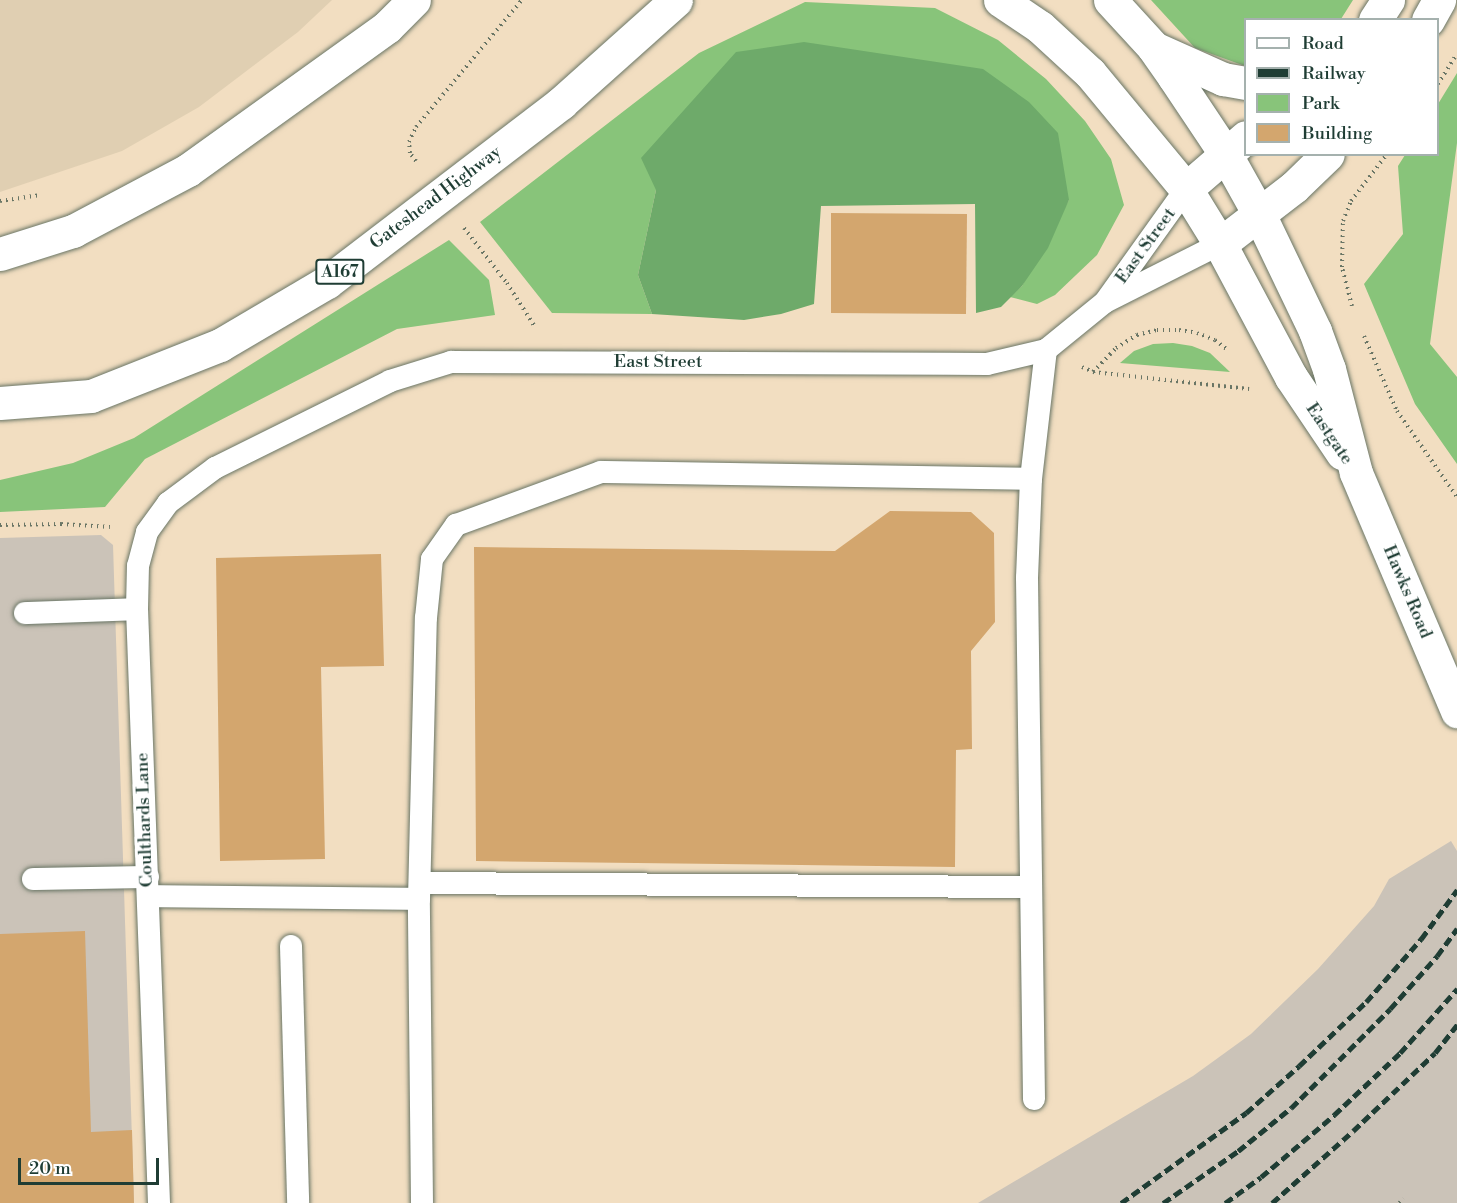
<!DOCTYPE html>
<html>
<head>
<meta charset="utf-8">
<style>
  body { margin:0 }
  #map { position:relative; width:1457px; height:1203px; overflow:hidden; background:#f2dec1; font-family:"Libre Bodoni",serif }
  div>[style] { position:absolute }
  .built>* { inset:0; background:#e0cfb2 }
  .industrial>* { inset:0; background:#cbc3b8 }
  .green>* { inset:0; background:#88c47a }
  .forest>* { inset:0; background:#6eaa6a }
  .building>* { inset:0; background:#d3a66e }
  .path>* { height:4px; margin-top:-2px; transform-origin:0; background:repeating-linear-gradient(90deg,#697565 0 1.5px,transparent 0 6px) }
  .roads { filter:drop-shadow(0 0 2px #697565) drop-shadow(0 0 2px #697565) }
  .service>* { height:22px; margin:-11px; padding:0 11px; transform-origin:11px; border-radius:11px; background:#fff }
  .tertiary>* { height:33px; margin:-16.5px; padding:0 16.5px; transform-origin:16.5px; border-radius:16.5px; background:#fff }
  .trunk>* { height:33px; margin:-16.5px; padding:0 16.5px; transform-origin:16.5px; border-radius:16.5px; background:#fff }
  .rail>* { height:4.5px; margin-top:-2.25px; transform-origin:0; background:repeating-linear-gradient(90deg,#1f3d34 0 9px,transparent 0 13.5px) }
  span { translate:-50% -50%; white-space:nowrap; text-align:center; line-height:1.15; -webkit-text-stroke:5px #fff; paint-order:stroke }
  .shield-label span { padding:2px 4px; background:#fff; border:2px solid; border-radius:4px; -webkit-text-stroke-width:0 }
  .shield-label { font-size:16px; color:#1f3d34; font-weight:700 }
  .street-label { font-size:18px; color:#1f3d34 }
  .legend { position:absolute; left:1244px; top:18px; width:195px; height:138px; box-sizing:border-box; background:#fff; border:2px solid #a5b1ae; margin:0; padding:8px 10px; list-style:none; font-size:18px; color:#1f3d34 }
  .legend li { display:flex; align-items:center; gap:12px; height:30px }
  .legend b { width:30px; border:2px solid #a5b1ae }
  .scale { position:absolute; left:18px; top:1158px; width:141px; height:27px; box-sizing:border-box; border:3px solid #1f3d34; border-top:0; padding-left:8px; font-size:18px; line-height:21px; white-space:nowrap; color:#1f3d34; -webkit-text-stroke:4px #fff; paint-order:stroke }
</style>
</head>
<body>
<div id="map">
  <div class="built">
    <div style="clip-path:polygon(0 0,332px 0,298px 32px,199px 107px,122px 151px,0 192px)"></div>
  </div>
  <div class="industrial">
    <div style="clip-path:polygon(101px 535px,113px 545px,134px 1203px,0 1203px,0 538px)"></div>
    <div style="clip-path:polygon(1451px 841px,1457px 851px,1457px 1203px,978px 1203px,1193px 1076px,1251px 1034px,1318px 969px,1374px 906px,1389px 879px)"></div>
  </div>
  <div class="green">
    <div style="clip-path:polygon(1151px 0,1353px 0,1341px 19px,1246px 20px,1245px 66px,1195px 48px)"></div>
    <div style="clip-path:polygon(805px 2px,935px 8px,998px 40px,1046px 79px,1085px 121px,1111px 159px,1124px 205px,1097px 255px,1055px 295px,1037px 304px,1010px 297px,1022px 286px,1069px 200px,656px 190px,638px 275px,652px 314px,552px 313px,480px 222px,699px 53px)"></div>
    <div style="clip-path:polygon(1457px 73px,1457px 143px,1430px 344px,1457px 377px,1457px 464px,1415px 404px,1364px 284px,1403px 234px,1398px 166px,1405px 155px,1438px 154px,1438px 104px)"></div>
    <div style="clip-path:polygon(449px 240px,489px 280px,495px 315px,397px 329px,145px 459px,105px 507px,0 512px,0 480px,73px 463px,134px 438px)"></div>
    <div style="clip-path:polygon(1173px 343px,1192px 346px,1210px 353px,1230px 372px,1120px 363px,1134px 351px,1153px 344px)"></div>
  </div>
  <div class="forest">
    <div style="clip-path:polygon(804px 42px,983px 69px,1029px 102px,1058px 133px,1069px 200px,1048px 248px,1022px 286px,1001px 307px,976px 313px,975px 204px,821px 206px,814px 304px,781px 314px,744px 320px,652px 314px,638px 275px,656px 190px,641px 158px,736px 52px)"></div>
  </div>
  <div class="building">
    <div style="clip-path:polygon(831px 213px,967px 214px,966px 314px,831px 313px)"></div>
    <div style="clip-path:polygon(890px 511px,971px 512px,994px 533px,995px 622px,971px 651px,972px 749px,956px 750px,955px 867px,476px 861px,474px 547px,835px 551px)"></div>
    <div style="clip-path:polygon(381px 554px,384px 666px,321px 667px,325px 859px,220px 861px,216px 558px)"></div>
    <div style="clip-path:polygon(85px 931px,91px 1132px,132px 1130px,134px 1203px,0 1203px,0 934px)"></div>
  </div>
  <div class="path">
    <div style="left:1438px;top:84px;width:36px;rotate:-58deg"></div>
    <div style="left:416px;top:161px;width:10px;rotate:-127deg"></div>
    <div style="left:410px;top:153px;width:11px;rotate:-95deg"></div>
    <div style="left:409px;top:142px;width:17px;rotate:-65deg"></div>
    <div style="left:416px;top:127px;width:165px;rotate:-50.2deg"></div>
    <div style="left:0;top:201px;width:41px;rotate:-8.3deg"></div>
    <div style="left:464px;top:228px;width:70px;rotate:52deg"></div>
    <div style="left:507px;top:283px;width:52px;rotate:57.5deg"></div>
    <div style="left:1352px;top:306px;width:40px;rotate:-104.4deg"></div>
    <div style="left:1342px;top:267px;width:46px;rotate:-88.8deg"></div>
    <div style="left:1343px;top:221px;width:22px;rotate:-68deg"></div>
    <div style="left:1351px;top:201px;width:59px;rotate:-52.5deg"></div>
    <div style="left:1364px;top:336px;width:82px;rotate:66.3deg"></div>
    <div style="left:1397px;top:411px;width:105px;rotate:55.1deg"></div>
    <div style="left:1082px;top:367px;width:12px;rotate:24deg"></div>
    <div style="left:1093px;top:372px;width:157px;rotate:6.2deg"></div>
    <div style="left:1093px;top:372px;width:33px;rotate:-46deg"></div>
    <div style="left:1116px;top:348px;width:25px;rotate:-32deg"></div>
    <div style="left:1137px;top:335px;width:21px;rotate:-14deg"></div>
    <div style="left:1157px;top:330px;width:22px"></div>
    <div style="left:1179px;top:330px;width:18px;rotate:9deg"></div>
    <div style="left:1197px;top:333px;width:19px;rotate:21deg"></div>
    <div style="left:1215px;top:340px;width:16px;rotate:38deg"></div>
    <div style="left:0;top:525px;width:61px;rotate:-0.9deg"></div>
    <div style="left:61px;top:524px;width:49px;rotate:3.5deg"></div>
    <div style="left:1399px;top:1203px;width:6px;rotate:-39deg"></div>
  </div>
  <div class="roads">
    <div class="service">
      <div style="left:1109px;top:300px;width:124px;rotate:-26.8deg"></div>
      <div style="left:25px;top:613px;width:112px;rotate:-2deg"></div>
      <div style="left:33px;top:879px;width:115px;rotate:-1deg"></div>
      <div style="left:420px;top:883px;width:611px;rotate:0.38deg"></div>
      <div style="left:148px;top:896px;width:271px;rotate:0.6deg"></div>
      <div style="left:291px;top:946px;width:257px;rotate:88.4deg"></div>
      <div style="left:1034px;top:1099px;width:521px;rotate:-90.77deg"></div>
      <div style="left:1027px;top:578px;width:99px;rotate:-87.7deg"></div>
      <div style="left:1031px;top:479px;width:130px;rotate:-83.4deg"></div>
      <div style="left:159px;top:1203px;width:594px;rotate:-92.12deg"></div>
      <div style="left:137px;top:609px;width:43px;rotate:-88.7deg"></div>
      <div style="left:138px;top:566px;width:35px;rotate:-75deg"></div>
      <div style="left:147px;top:532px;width:36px;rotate:-54deg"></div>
      <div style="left:168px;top:503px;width:59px;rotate:-36.7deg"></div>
      <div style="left:215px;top:468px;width:195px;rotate:-26.4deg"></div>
      <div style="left:390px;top:381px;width:64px;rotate:-17.3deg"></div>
      <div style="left:451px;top:362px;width:536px;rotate:0.21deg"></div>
      <div style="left:987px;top:364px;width:61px;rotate:-13.3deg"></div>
      <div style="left:1046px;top:350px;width:76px;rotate:-39.1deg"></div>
      <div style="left:1105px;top:302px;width:139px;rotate:-54.4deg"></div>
      <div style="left:422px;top:1203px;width:304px;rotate:-90.6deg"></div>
      <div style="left:419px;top:899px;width:281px;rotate:-88.6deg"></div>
      <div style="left:426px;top:618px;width:59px;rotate:-84.2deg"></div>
      <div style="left:432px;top:559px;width:42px;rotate:-54.8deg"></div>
      <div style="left:456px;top:525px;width:154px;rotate:-20.1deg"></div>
      <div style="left:601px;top:472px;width:430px;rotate:0.9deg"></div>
    </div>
    <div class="tertiary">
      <div style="left:1000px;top:0;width:48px;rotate:34deg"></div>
      <div style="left:1040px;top:27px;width:68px;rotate:42.6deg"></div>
      <div style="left:1090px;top:73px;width:151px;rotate:50.4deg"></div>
      <div style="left:1186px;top:189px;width:65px;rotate:58.3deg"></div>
      <div style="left:1220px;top:244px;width:151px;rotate:61.9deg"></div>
      <div style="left:1291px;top:377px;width:92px;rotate:56.1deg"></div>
      <div style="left:1110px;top:0;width:64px;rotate:47.5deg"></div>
      <div style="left:1153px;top:47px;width:37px;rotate:55deg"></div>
      <div style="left:1174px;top:77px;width:94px;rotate:56.3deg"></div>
      <div style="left:1226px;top:155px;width:68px;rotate:60.8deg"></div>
      <div style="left:1259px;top:214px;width:130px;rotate:64.4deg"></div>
      <div style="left:1315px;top:331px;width:40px;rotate:69.8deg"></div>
      <div style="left:1329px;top:369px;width:107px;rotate:75.4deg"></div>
      <div style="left:1356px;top:473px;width:259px;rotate:67deg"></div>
      <div style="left:1375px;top:20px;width:24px;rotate:-57deg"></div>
      <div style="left:1428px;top:20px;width:23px;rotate:-61deg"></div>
      <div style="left:1154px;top:48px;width:76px;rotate:24.2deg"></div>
      <div style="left:1223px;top:79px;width:23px;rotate:10deg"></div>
      <div style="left:1186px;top:189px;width:79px;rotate:-40.9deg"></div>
      <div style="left:1220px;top:244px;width:93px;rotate:-37.6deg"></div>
      <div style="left:1294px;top:187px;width:47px;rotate:-44.1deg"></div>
    </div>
    <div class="trunk">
      <div style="left:0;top:254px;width:77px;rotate:-17.5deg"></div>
      <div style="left:73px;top:231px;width:130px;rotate:-27.9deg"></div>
      <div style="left:188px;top:170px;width:245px;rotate:-35.7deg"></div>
      <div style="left:387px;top:27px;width:38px;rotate:-45deg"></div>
      <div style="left:0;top:403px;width:91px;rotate:-4.4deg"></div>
      <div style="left:91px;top:396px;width:139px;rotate:-21.6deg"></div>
      <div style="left:220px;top:345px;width:124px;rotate:-30.5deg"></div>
      <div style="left:327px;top:282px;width:295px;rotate:-37.4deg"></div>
      <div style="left:561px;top:103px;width:154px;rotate:-41.8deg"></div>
    </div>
  </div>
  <div class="rail">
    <div style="left:1121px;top:1203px;width:154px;rotate:-35.8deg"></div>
    <div style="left:1246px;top:1113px;width:71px;rotate:-41.6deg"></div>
    <div style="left:1299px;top:1066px;width:93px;rotate:-43.7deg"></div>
    <div style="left:1366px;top:1002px;width:84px;rotate:-48.9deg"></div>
    <div style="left:1421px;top:939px;width:61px;rotate:-53.7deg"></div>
    <div style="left:1163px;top:1203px;width:91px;rotate:-34.7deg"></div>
    <div style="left:1238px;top:1151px;width:68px;rotate:-39.1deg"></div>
    <div style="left:1291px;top:1108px;width:140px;rotate:-45deg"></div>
    <div style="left:1390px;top:1009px;width:71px;rotate:-48.4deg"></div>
    <div style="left:1437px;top:956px;width:34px;rotate:-54deg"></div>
    <div style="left:1225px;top:1203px;width:44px;rotate:-35.8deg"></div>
    <div style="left:1261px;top:1177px;width:96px;rotate:-40.3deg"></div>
    <div style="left:1334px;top:1115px;width:91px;rotate:-43.2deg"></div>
    <div style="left:1400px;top:1053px;width:86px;rotate:-48.3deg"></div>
    <div style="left:1272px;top:1203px;width:108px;rotate:-41.6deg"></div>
    <div style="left:1353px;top:1131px;width:113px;rotate:-43.6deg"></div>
    <div style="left:1435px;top:1053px;width:36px;rotate:-52deg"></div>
  </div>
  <div class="shield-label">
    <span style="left:340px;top:272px">A167</span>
  </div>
  <div class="street-label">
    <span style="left:436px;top:198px;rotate:-37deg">Gateshead Highway</span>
    <span style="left:1146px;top:246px;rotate:-54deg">East Street</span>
    <span style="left:658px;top:362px">East Street</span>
    <span style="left:1329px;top:434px;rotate:56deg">Eastgate</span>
    <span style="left:1407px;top:592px;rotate:67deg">Hawks Road</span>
    <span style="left:145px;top:820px;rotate:-92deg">Coulthards Lane</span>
  </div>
  <ul class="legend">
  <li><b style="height:8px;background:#fff"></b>Road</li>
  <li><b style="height:8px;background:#1f3d34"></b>Railway</li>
  <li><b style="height:16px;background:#88c47a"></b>Park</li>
  <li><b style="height:16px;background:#d3a66e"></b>Building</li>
  </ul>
  <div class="scale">20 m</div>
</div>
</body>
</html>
